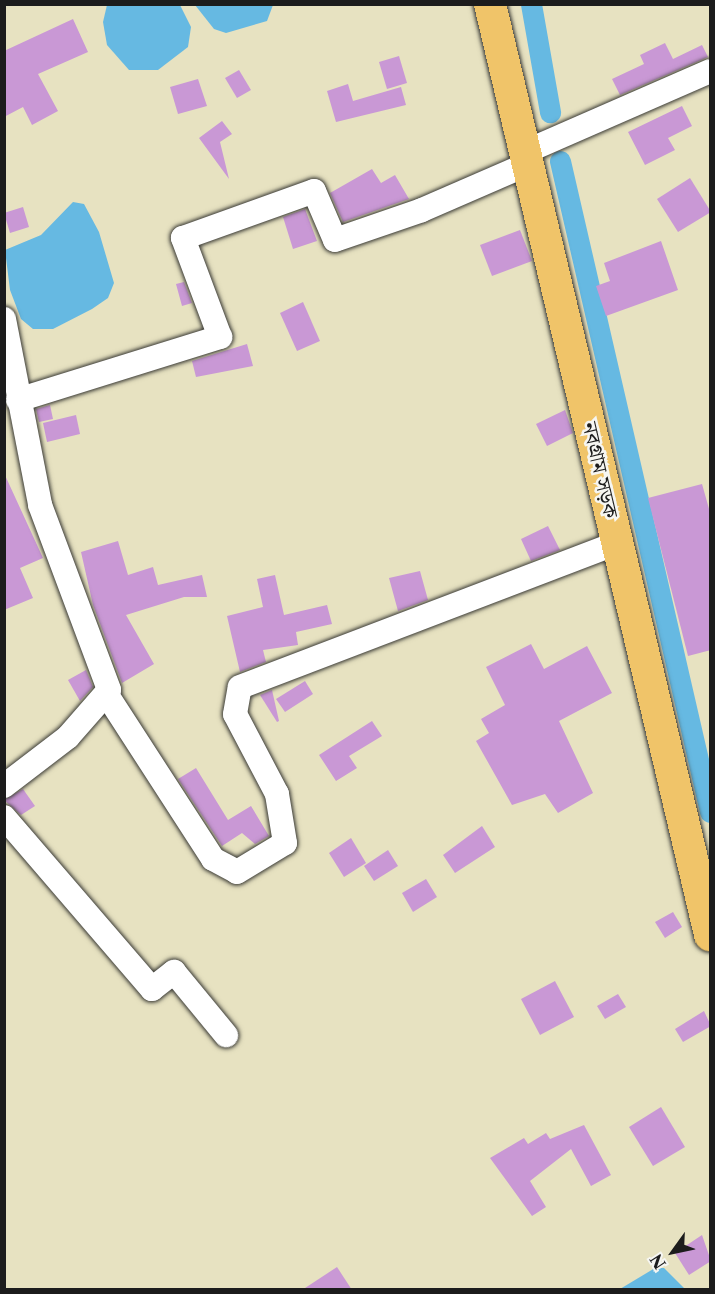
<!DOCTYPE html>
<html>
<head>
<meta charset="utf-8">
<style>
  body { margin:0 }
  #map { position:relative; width:715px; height:1294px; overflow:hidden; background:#e7e2c1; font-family:"Libre Caslon Text","Noto Serif Bengali",serif }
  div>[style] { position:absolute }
  .water>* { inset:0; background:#66b9e2 }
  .canal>* { height:21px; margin:-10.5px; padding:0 10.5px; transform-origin:10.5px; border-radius:10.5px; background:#66b9e2 }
  .building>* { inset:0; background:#c998d5 }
  .roads { filter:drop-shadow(0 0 2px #3a3a35) drop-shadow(0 0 2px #3a3a35) }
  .minor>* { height:24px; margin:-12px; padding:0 12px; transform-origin:12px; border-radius:12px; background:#fff }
  .major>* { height:32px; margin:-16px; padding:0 16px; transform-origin:16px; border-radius:16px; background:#f0c469 }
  span { translate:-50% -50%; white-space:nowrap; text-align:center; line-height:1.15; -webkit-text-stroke:5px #f6f6f2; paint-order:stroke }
  .street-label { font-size:21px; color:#1c1c1c }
  .frame { position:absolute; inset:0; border:6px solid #1c1c1c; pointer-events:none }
  .north { position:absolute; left:643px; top:1222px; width:60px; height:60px; -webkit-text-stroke:4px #f6f6f2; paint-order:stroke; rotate:237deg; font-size:16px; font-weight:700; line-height:24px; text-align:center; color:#1c1c1c }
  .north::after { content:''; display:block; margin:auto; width:21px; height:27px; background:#1c1c1c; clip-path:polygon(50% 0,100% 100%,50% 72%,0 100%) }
</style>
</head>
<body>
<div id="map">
  <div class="water">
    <div style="clip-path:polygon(107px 5px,180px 5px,191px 27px,188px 47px,158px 70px,129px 70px,107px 45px,103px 22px)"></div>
    <div style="clip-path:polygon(195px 5px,273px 5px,267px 21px,226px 33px,214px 29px)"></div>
    <div style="clip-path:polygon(73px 202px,84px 204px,99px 232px,114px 283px,108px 298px,92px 309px,53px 329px,33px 329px,21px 319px,10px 290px,5px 250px,41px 235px)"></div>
    <div style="clip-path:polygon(655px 1268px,664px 1268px,685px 1289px,620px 1289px)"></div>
  </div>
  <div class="canal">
    <div style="left:531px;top:4px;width:110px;rotate:80deg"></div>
    <div style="left:560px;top:161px;width:668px;rotate:77.02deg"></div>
  </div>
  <div class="building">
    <div style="clip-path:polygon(73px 19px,88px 52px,38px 74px,58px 111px,32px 125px,23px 107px,4px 117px,4px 51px)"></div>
    <div style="clip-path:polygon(665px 43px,673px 59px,702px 45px,708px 57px,620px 95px,612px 79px,644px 64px,640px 55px)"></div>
    <div style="clip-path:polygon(399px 56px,407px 83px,387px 89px,379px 62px)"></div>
    <div style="clip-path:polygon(239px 70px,251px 90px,237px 98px,225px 78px)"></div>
    <div style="clip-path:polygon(198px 79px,207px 106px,178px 114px,170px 87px)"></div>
    <div style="clip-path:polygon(348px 84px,353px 101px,401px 87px,406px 105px,336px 122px,327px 91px)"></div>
    <div style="clip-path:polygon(682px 106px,692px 126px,668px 138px,675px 150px,645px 165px,628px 132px)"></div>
    <div style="clip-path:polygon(222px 121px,232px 134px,220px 142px,229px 179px,199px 138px)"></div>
    <div style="clip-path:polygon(372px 169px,381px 183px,395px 175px,409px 199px,343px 222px,330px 193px)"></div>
    <div style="clip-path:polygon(690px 178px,711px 212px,678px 232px,657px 199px)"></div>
    <div style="clip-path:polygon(23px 207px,29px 227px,10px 233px,4px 213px)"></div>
    <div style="clip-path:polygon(305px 209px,317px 241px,293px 249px,283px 217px)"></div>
    <div style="clip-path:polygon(520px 230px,532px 261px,492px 276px,480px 245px)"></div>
    <div style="clip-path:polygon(661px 241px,678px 290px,606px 316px,596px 286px,610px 281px,604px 263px)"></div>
    <div style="clip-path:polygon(184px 282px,192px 303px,182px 306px,176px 284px)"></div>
    <div style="clip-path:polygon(303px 302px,320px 341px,297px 351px,280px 313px)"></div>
    <div style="clip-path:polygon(247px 344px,253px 366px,196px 377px,192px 361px)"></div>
    <div style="clip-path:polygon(50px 405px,53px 419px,39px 422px,36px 409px)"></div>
    <div style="clip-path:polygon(565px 410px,573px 433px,547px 446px,536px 424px)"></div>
    <div style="clip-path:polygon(76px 415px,80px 434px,47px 442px,43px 423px)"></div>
    <div style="clip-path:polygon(4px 473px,43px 558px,20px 568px,33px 598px,4px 610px)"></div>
    <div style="clip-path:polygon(702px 484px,711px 516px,711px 650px,688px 656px,648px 498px)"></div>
    <div style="clip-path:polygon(548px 526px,560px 550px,531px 561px,521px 539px)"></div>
    <div style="clip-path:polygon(118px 541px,128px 575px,153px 567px,158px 585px,202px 575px,207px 597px,184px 597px,126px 615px,154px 664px,122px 683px,93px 605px,81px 552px)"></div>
    <div style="clip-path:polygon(420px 571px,428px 600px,398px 611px,389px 578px)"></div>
    <div style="clip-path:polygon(275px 575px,284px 615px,327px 605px,332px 624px,296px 632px,298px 645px,263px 650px,266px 662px,240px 672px,227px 616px,263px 607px,257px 579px)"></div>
    <div style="clip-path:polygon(531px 644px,544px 669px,587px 646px,612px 693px,559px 721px,593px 793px,558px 813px,545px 794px,512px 805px,476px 741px,489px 733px,481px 719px,505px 705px,486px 667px)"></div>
    <div style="clip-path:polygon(86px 670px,93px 687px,80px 701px,68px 680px)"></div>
    <div style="clip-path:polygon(305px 681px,313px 694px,285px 712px,276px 699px)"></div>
    <div style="clip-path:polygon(272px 690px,279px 721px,277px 722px,260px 695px)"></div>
    <div style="clip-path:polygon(372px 721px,382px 736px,349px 756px,357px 768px,336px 781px,319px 755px)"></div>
    <div style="clip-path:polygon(196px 768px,228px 820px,251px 806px,269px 836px,255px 844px,242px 833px,222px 846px,178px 779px)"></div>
    <div style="clip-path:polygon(23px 789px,35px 806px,21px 815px,4px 800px)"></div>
    <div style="clip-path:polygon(482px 826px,495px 847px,455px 873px,443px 855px)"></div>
    <div style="clip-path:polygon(351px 838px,366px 863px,344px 877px,329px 853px)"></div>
    <div style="clip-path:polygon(388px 850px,398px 866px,374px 881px,364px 866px)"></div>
    <div style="clip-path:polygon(426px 879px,437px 897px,413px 912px,402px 893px)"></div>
    <div style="clip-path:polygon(673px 912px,682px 927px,665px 938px,655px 922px)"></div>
    <div style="clip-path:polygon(555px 981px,574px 1017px,540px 1035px,521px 999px)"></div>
    <div style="clip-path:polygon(618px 994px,626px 1007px,605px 1019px,597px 1006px)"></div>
    <div style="clip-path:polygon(704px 1011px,711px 1026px,683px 1042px,675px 1029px)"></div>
    <div style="clip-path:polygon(661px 1107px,685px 1147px,653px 1166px,629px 1127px)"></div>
    <div style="clip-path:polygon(584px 1125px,611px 1175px,591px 1186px,571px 1149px,530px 1181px,546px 1207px,532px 1216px,490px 1158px,524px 1138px,528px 1144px,546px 1133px,550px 1139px)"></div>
    <div style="clip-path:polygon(702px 1235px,711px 1261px,689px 1275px,675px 1253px)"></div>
    <div style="clip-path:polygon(337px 1267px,352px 1290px,302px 1290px)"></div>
  </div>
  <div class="roads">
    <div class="minor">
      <div style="left:525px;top:152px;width:202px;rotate:-23.6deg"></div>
      <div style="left:4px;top:319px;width:189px;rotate:79deg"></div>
      <div style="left:40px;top:505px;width:197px;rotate:69.5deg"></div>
      <div style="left:109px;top:690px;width:62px;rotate:131.1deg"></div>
      <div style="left:68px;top:737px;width:81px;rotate:142.6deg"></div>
      <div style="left:18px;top:400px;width:212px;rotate:-17.3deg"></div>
      <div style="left:220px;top:337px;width:106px;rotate:-110.5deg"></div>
      <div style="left:183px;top:238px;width:139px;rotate:-19.7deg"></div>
      <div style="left:314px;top:191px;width:53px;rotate:66.8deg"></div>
      <div style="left:335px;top:240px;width:92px;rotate:-19deg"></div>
      <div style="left:422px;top:210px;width:116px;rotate:-23.5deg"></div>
      <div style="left:107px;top:695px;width:195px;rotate:57.1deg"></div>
      <div style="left:213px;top:859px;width:27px;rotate:28deg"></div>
      <div style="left:237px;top:872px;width:56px;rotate:-31.1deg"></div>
      <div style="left:285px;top:843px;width:50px;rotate:-99.3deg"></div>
      <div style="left:277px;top:794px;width:90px;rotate:-117.7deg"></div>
      <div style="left:235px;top:714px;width:27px;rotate:-80deg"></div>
      <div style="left:240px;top:687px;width:404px;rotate:-20.9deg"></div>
      <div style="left:4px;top:817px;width:227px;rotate:49.3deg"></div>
      <div style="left:152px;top:989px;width:28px;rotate:-38deg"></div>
      <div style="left:174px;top:972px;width:82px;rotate:50.5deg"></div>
    </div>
    <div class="major">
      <div style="left:490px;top:4px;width:957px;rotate:76.7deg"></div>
    </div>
  </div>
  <div class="street-label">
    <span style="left:600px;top:470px;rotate:77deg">নবগ্রাম সড়ক</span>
  </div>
  <div class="frame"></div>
  <div class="north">N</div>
</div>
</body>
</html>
